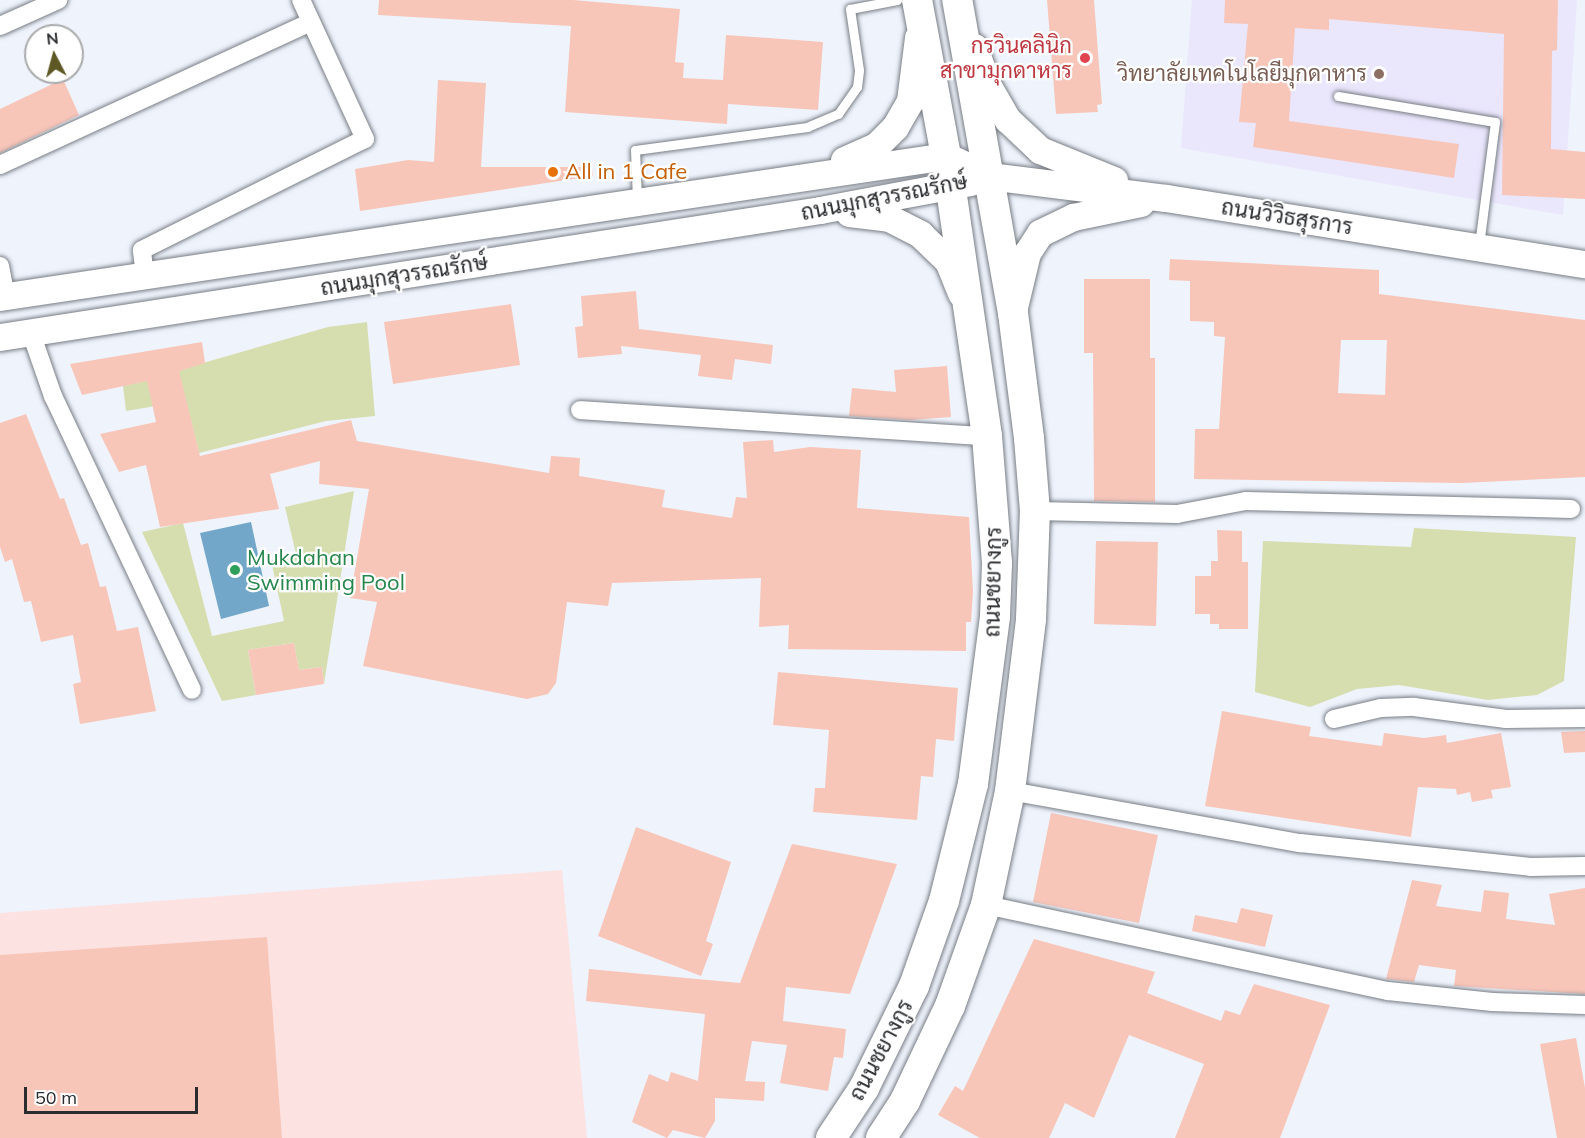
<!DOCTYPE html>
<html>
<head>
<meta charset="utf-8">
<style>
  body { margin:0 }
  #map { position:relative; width:1585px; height:1138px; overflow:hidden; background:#eef3fc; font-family:Mulish,Sarabun,sans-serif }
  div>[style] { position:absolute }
  .commercial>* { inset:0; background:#fde2e2 }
  .education>* { inset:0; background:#eae6fc }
  .green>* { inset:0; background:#d6deaf }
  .water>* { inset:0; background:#72a7c9 }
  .building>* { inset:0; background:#f8c6b9 }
  .roads { filter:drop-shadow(0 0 2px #797e85) drop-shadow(0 0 2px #797e85) }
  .lane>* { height:9px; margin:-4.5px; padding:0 4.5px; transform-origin:4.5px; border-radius:4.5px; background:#fff }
  .street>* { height:18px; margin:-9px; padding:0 9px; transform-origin:9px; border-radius:9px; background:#fff }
  .secondary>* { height:27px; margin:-13.5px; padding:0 13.5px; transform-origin:13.5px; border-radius:13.5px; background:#fff }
  .primary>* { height:30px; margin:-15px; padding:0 15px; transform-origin:15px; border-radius:15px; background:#fff }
  .dots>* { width:16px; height:16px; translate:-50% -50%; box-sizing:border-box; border:3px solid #fff; border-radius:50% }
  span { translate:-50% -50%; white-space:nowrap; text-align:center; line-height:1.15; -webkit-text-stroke:4.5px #fff; paint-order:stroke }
  .health-label { font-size:22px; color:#be3a42 }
  .right { translate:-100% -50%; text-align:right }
  .education-label { font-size:22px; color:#785e54 }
  .food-label { font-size:22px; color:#c56008 }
  .left { translate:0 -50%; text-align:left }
  .street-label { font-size:22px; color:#2a2c2f }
  .leisure-label { font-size:22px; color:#27864d }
  .north { position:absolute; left:24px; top:24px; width:60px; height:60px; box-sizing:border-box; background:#fff; border:2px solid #aaabac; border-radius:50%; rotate:354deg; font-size:16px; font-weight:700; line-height:24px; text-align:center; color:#2a2c2f }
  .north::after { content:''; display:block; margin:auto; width:21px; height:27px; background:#5e5825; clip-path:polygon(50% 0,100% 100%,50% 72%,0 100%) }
  .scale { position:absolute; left:24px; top:1087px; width:174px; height:27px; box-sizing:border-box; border:3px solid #2a2c2f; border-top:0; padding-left:8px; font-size:18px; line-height:21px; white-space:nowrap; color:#2a2c2f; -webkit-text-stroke:4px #fff; paint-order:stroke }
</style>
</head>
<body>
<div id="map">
  <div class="commercial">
    <div style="clip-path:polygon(562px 870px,587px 1138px,0 1138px,0 913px)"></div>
  </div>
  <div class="education">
    <div style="clip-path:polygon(1192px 0,1577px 0,1563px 215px,1181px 148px)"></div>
  </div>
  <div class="green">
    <div style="clip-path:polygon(367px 322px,375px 416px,326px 421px,199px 453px,186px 401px,126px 411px,123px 386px,328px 327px)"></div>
    <div style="clip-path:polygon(354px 491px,324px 684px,322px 667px,299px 670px,294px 643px,248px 650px,256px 695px,222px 701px,142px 532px,183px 523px,212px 636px,284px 621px,271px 560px,296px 554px,285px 507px)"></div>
    <div style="clip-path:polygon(1414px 528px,1576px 537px,1564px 681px,1537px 695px,1488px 700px,1399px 685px,1357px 689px,1310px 707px,1255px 692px,1263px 541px,1411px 547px)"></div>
  </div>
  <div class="water">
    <div style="clip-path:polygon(251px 522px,269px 606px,221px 619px,200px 533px)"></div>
  </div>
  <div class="building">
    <div style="clip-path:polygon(379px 0,573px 0,680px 9px,675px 62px,684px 63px,683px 78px,723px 80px,726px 35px,823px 42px,818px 110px,728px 104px,727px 124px,565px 112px,571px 26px,378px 15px)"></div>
    <div style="clip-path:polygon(1047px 0,1094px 0,1102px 104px,1097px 105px,1098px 112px,1056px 114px)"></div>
    <div style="clip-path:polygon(1225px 0,1558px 0,1557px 50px,1552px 51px,1551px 149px,1585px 152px,1585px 199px,1502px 195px,1504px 34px,1329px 19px,1329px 30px,1295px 28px,1289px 121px,1459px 144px,1454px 178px,1253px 147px,1256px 123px,1239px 122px,1248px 24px,1224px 23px)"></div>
    <div style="clip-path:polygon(63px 79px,79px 115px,0 153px,0 109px)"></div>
    <div style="clip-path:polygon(438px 80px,486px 83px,481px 167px,592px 167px,593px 176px,360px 211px,355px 169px,408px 160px,434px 162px)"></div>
    <div style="clip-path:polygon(evenodd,1170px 259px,1379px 270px,1379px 294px,1585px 320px,1585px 477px,1462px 483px,1194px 479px,1195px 429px,1219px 429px,1225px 337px,1214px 336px,1214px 322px,1190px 321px,1190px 281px,1169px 280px,1170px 259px,1341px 340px,1387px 340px,1385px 395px,1338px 393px,1341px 340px)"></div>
    <div style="clip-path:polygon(1084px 279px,1150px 279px,1150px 358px,1155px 358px,1155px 502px,1094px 501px,1093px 353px,1084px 353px)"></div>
    <div style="clip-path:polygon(636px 291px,639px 329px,773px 345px,771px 364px,735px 359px,732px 380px,698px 376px,701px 355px,621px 346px,622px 354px,578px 358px,575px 327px,583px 326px,581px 296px)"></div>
    <div style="clip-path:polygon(511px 304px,520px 365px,393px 384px,384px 322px)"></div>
    <div style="clip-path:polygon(202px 342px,205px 363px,179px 371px,200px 456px,351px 420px,357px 441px,549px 473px,551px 456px,580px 458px,579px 476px,665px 490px,662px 507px,732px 518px,736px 497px,747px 498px,743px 442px,773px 440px,774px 452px,810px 447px,861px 450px,857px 508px,969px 517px,973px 592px,971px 622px,966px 622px,966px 651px,788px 649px,789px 625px,759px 627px,761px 578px,612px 583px,608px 606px,567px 602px,556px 683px,548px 694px,527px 699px,363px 666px,377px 602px,350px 598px,369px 489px,319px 484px,320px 461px,270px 474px,279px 509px,160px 527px,146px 465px,119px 472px,100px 434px,156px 422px,147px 381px,82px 395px,70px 364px)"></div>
    <div style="clip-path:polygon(947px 366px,951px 417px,911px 420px,849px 416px,852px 388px,896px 392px,894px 370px)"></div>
    <div style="clip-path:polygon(26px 414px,60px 499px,64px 498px,81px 545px,88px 543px,100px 587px,106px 586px,117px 631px,138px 627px,156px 711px,80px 724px,73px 684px,81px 682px,73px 635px,41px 642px,31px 601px,24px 602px,12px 559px,5px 562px,0 547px,0 423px)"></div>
    <div style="clip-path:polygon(1217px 530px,1242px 531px,1242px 562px,1248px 562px,1248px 629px,1219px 629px,1219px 624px,1210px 624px,1210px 614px,1195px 614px,1195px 576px,1211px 576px,1211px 561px,1218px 561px)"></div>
    <div style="clip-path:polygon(1096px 541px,1158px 542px,1156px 626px,1094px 624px)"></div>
    <div style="clip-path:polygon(294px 643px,299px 670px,322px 667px,324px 684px,256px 695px,248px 650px)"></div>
    <div style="clip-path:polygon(778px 672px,958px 688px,954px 741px,936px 739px,933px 777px,921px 776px,917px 820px,813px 812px,815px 788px,825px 788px,829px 730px,773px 725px)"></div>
    <div style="clip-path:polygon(1222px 711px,1311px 727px,1309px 736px,1382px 746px,1384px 733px,1424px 738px,1446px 735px,1447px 743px,1501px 733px,1511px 787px,1491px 790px,1493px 798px,1472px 802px,1470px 792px,1457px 795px,1456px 789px,1418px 787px,1411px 837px,1205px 806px)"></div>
    <div style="clip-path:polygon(1585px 731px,1585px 752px,1564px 753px,1561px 732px)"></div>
    <div style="clip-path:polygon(1051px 813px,1158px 835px,1139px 923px,1033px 902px)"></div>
    <div style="clip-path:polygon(636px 827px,731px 862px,706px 941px,713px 944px,701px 976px,598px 936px)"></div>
    <div style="clip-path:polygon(792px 844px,897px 864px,850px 994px,786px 987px,783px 1021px,846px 1029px,843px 1058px,834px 1057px,828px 1091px,780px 1083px,787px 1045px,752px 1041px,745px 1081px,765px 1082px,764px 1101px,715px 1098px,715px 1121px,705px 1138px,673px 1130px,667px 1138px,632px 1122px,649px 1074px,668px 1082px,671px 1072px,698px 1081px,705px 1014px,586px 1001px,589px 969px,740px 983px)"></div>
    <div style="clip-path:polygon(1412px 880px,1442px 885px,1436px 906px,1481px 912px,1484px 890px,1509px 893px,1506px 919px,1555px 925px,1549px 894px,1585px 888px,1585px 994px,1454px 986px,1456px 970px,1419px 965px,1414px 982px,1386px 979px)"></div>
    <div style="clip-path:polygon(1241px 908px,1273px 915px,1265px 947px,1192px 931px,1195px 915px,1237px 923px)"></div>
    <div style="clip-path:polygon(267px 937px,282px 1138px,0 1138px,0 955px)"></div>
    <div style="clip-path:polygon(1034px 939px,1155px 972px,1147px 993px,1221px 1021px,1225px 1010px,1240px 1015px,1254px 984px,1330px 1005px,1280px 1138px,1175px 1138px,1204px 1064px,1129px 1035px,1094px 1118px,1065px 1103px,1049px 1138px,980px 1138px,938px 1115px,955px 1086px,963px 1091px)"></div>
    <div style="clip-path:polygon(1576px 1038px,1585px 1088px,1585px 1138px,1557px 1138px,1540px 1044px)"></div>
  </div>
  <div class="roads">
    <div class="lane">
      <div style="left:1338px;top:96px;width:159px;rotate:9.4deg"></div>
      <div style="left:1495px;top:122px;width:124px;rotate:97.4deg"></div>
      <div style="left:637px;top:199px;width:49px;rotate:-92.3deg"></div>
      <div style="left:635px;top:150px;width:174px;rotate:-7.6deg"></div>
      <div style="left:807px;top:127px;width:34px;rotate:-23deg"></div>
      <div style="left:838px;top:114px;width:33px;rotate:-55deg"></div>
      <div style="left:857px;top:87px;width:17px;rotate:-83deg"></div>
      <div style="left:859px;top:70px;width:62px;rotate:-98.4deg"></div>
      <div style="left:850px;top:9px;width:48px;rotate:-10.8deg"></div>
    </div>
    <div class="street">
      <div style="left:0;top:26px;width:64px;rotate:-24.1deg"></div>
      <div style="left:0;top:165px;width:342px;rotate:-24.7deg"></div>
      <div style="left:0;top:266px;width:31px;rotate:79deg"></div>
      <div style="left:145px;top:276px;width:26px;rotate:-97deg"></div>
      <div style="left:142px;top:250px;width:249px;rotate:-26.5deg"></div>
      <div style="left:365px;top:139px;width:153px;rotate:-114.7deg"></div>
      <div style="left:31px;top:333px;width:67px;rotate:70.8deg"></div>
      <div style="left:53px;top:396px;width:325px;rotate:64.7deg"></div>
      <div style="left:580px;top:410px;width:408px;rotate:3.7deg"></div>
      <div style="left:1035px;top:511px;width:142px;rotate:1.2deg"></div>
      <div style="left:1177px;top:514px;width:70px;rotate:-10.7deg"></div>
      <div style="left:1246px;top:501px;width:325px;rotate:1.4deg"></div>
      <div style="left:1334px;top:719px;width:48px;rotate:-13.2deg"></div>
      <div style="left:1381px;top:708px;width:33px;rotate:-2deg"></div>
      <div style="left:1414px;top:707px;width:93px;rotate:7.4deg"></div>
      <div style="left:1506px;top:719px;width:79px;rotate:-0.7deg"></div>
      <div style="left:1010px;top:791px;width:295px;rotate:10.2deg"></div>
      <div style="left:1300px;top:843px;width:232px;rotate:5.9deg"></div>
      <div style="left:1531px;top:867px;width:54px;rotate:-1.1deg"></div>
      <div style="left:986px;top:905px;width:411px;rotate:12.1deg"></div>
      <div style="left:1388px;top:991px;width:105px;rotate:6deg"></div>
      <div style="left:1492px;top:1002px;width:93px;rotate:1.8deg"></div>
    </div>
    <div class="secondary">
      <div style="left:974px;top:47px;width:41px;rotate:70.3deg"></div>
      <div style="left:988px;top:86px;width:39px;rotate:60deg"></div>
      <div style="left:1008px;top:120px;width:44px;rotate:43.2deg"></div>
      <div style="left:1040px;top:150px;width:80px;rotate:22.1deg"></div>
      <div style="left:844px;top:160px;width:35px;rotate:-24deg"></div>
      <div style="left:876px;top:146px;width:27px;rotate:-45deg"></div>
      <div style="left:895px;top:127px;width:30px;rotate:-60deg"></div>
      <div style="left:910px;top:101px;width:64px;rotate:-82.8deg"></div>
      <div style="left:849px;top:213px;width:40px;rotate:7.1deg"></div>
      <div style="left:889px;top:218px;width:35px;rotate:27deg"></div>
      <div style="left:920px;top:234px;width:39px;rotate:44deg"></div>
      <div style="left:948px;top:261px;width:35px;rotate:68deg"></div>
      <div style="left:0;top:297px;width:956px;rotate:-8.48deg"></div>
      <div style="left:946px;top:156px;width:47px;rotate:24.9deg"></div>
      <div style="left:989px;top:176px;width:178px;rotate:7.1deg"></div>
      <div style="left:1166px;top:198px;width:424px;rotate:9deg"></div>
      <div style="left:1014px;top:307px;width:56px;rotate:-76.5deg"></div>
      <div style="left:1027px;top:253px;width:24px;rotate:-57deg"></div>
      <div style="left:1040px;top:233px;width:37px;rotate:-26deg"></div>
      <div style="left:1073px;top:217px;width:69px;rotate:-11.6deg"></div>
      <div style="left:0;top:337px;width:830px;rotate:-8.8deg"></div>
      <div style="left:820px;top:210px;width:153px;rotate:-10.6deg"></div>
    </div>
    <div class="primary">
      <div style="left:831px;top:1138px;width:60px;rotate:-56.6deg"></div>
      <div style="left:864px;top:1088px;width:114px;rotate:-63.9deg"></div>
      <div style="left:914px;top:986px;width:90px;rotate:-70.6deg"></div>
      <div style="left:944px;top:901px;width:121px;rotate:-76.1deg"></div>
      <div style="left:973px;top:784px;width:169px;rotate:-82.5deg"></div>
      <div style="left:995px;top:616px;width:53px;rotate:-87.8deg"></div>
      <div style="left:997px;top:563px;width:127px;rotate:-94.5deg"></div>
      <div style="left:987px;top:436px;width:283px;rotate:-98.3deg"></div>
      <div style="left:946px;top:156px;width:159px;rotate:-100.5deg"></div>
      <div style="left:881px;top:1138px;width:44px;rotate:-57deg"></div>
      <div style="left:905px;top:1101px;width:105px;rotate:-64.7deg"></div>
      <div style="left:950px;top:1006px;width:107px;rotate:-70.4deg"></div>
      <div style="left:986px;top:905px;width:116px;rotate:-78.1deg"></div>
      <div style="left:1010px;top:791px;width:173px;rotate:-83deg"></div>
      <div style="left:1031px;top:619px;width:108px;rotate:-87.9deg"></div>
      <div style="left:1035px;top:511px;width:73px;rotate:-94.7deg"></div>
      <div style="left:1029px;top:438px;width:126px;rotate:-97.3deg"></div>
      <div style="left:1013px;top:313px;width:318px;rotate:-100.1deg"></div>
    </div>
  </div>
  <div class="dots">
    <div style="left:1085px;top:58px;background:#e0444e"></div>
    <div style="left:1379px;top:74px;background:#8d6e63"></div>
    <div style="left:553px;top:172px;background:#e8710a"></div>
    <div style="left:235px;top:570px;background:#2e9e5b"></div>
  </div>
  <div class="health-label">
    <span class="right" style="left:1072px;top:58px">กรวินคลินิก<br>สาขามุกดาหาร</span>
  </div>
  <div class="education-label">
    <span class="right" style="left:1367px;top:74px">วิทยาลัยเทคโนโลยีมุกดาหาร</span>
  </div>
  <div class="food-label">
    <span class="left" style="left:565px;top:172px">All in 1 Cafe</span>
  </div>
  <div class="street-label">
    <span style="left:884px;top:197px;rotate:-11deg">ถนนมุกสุวรรณรักษ์</span>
    <span style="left:1287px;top:217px;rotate:9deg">ถนนวิวิธสุรการ</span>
    <span style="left:404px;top:275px;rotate:-9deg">ถนนมุกสุวรรณรักษ์</span>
    <span style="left:993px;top:582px;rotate:-89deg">ถนนชยางกูร</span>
    <span style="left:881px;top:1050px;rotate:-62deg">ถนนชยางกูร</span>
  </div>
  <div class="leisure-label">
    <span class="left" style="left:247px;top:570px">Mukdahan<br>Swimming Pool</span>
  </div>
  <div class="north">N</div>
  <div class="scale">50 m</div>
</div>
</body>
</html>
